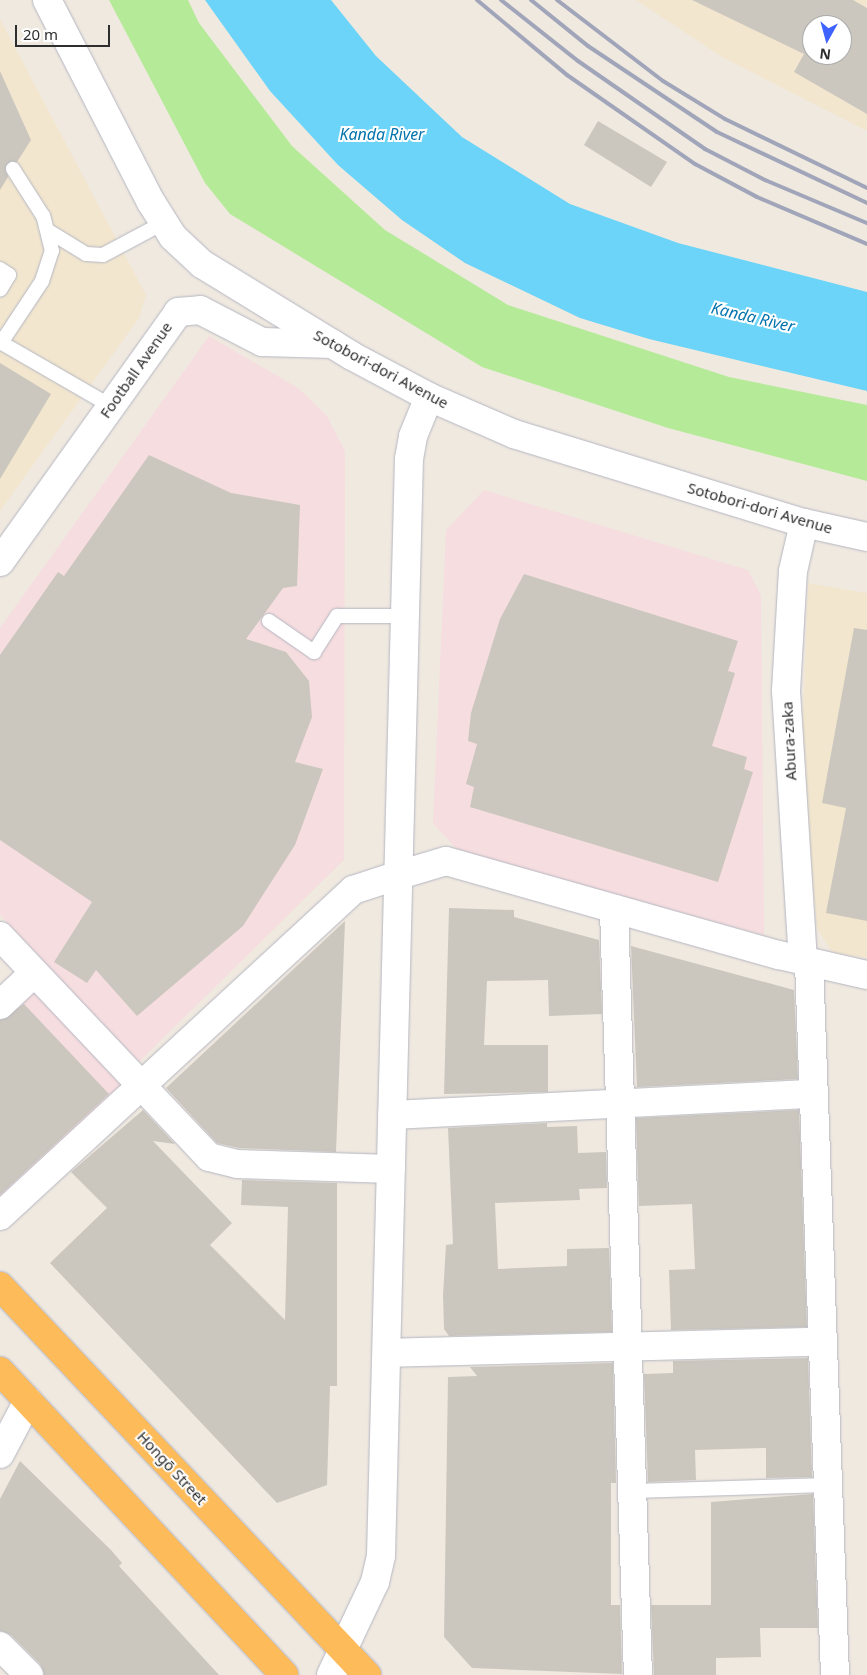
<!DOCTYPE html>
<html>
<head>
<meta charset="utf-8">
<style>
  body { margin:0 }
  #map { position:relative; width:867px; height:1675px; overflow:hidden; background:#f0e9e0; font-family:"Noto Sans",sans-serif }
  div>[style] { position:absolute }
  .education>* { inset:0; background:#f2e6cf }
  .medical>* { inset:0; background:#f6dddf }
  .green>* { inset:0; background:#b5ea99 }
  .water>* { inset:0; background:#6cd4f8 }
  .building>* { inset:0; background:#cbc7be }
  .roads { filter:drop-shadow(0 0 1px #b4b6c2) drop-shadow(0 0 1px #b4b6c2) }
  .service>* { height:14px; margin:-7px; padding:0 7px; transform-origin:7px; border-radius:7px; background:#fff }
  .minor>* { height:28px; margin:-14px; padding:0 14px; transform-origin:14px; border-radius:14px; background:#fff }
  .tertiary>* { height:28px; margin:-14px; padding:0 14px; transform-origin:14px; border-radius:14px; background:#fff }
  .secondary>* { height:28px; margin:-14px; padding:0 14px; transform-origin:14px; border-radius:14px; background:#fff }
  .trunk>* { height:28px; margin:-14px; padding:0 14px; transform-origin:14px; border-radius:14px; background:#febb5a }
  .rail>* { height:4px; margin:-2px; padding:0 2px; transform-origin:2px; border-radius:2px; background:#a1a5b9 }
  span { translate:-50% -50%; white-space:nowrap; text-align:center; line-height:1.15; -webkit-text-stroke:4px #fff; paint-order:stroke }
  .street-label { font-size:15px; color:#2e2e2e }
  .water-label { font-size:16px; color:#0374ad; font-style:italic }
  .north { position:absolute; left:802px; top:15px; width:50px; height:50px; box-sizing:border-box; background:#fff; border:1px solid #ababab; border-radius:50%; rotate:187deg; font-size:14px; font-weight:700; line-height:20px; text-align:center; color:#2e2e2e }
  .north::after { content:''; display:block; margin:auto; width:18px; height:22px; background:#3e63ff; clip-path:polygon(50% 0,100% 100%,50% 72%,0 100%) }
  .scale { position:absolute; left:15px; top:25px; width:95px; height:22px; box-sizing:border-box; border:2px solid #2e2e2e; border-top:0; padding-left:6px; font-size:15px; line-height:18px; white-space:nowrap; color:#2e2e2e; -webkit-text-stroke:4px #fff; paint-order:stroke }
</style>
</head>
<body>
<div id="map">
  <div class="education">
    <div style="clip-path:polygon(evenodd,636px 0,867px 0,867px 131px,722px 57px,636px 0,812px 25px,842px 25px,842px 55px,812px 55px,812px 25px)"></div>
    <div style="clip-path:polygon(0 19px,146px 295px,139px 318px,0 511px)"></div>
    <div style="clip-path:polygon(808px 583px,867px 593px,867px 958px,833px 953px,817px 929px,801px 769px)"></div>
  </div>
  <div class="medical">
    <div style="clip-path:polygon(209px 336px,298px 388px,327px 416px,345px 451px,344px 860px,139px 1062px,0 915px,0 628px)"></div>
    <div style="clip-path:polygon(484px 490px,748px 570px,761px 595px,764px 935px,460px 853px,433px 823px,446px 530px)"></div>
    <div style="clip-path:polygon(31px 985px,124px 1083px,0 1199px,0 1016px)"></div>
  </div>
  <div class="green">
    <div style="clip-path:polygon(109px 0,188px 0,199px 23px,292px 146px,385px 230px,508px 305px,729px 377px,867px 405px,867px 481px,668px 428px,482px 367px,230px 214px,205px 183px)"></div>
  </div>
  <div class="water">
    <div style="clip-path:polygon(205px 0,331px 0,376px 56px,462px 137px,570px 204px,678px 243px,867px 292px,867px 391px,649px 339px,580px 318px,465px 263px,402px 220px,338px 165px,270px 91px)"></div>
  </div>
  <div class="building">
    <div style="clip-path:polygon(evenodd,692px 0,853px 0,867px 8px,867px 114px,794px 72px,804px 54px,692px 0,812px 25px,842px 25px,842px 55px,812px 55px,812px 25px)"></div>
    <div style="clip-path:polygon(0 71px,31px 140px,17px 162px,6px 165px,8px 177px,0 190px)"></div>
    <div style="clip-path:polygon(598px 121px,667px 162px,651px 187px,584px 145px)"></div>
    <div style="clip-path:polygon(0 363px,51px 394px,0 479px)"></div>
    <div style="clip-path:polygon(149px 455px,231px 493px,300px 505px,297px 586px,283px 588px,246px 639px,286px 652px,309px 681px,312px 717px,295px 762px,323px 769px,295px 845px,243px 926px,137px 1016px,96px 970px,87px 983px,54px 962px,92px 902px,0 840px,0 655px,58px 572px,64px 576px)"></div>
    <div style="clip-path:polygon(524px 574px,738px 641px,728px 671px,735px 673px,712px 746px,747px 757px,744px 769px,753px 772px,718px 882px,470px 807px,474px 787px,466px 784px,477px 744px,468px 741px,471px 713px,500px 619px)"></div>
    <div style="clip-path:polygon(854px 628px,867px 630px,867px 921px,826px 913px,846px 808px,822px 803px)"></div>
    <div style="clip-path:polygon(449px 908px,514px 910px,514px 917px,599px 940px,602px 1014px,549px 1016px,548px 980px,487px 981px,484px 1045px,548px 1045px,548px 1092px,444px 1094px)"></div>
    <div style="clip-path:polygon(345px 921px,336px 1152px,239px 1148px,217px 1143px,166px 1088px)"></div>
    <div style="clip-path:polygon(631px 946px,794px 990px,798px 1079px,637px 1087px)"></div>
    <div style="clip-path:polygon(24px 1004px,109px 1094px,0 1195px,0 1020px)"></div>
    <div style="clip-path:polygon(143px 1110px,175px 1144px,153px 1141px,232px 1223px,210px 1245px,285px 1320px,288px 1207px,241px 1205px,242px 1180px,337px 1183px,337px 1386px,330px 1386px,327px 1485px,277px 1503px,50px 1263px,107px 1208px,71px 1172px)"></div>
    <div style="clip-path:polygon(799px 1110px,807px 1327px,671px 1330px,669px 1270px,695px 1269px,692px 1204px,639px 1206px,636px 1118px)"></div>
    <div style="clip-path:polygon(547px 1123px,547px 1127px,577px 1126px,578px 1153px,606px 1152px,607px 1188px,579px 1189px,580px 1200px,495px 1203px,498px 1269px,567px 1266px,567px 1249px,609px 1248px,612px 1332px,449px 1336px,444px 1329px,443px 1295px,446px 1245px,453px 1244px,448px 1128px)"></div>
    <div style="clip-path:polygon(808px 1358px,812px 1477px,766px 1478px,766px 1448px,695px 1450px,696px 1480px,648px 1482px,644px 1374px,673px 1373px,673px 1361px)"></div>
    <div style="clip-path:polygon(613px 1363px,616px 1483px,611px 1483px,611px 1605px,620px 1605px,622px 1674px,472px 1668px,444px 1637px,448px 1377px,477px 1376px,470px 1367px)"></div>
    <div style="clip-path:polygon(20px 1461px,111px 1550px,122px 1563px,119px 1566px,219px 1675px,44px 1675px,40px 1664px,11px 1635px,0 1631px,0 1499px)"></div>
    <div style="clip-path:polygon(813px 1494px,818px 1628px,760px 1628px,761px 1657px,716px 1658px,716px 1675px,654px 1675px,651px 1605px,711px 1605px,711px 1502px)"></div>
  </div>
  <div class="roads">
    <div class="service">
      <div style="left:50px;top:232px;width:42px;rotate:31.4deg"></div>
      <div style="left:86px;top:254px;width:17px;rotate:3deg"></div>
      <div style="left:103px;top:255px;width:68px;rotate:-28.1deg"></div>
      <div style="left:0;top:269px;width:11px;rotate:34deg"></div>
      <div style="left:9px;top:275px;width:17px;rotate:121deg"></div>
      <div style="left:0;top:342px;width:128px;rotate:30deg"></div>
      <div style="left:1px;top:343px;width:74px;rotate:-56.5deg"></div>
      <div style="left:42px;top:281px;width:32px;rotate:-72deg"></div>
      <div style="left:52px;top:251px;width:36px;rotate:-104deg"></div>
      <div style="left:43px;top:216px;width:56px;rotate:-122.6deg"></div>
      <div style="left:269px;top:621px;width:55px;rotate:34.6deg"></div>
      <div style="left:314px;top:652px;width:43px;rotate:-57.4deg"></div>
      <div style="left:337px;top:616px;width:68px"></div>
      <div style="left:633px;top:1491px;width:195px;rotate:-1.8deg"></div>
    </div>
    <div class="minor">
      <div style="left:614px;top:909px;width:766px;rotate:88.21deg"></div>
      <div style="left:0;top:936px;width:304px;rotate:46.6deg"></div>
      <div style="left:209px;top:1157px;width:29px;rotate:14deg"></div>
      <div style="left:237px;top:1164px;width:154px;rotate:1.9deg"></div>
      <div style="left:803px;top:961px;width:271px;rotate:-93.6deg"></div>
      <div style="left:786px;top:691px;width:120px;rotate:-86.7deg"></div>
      <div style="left:793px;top:571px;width:49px;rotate:-77.1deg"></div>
      <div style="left:809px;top:963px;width:712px;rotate:87.91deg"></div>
      <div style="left:0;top:1005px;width:47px;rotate:-43.3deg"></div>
      <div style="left:392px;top:1115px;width:422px;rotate:-2.9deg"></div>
      <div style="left:0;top:1216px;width:481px;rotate:-42.7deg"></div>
      <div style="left:353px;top:890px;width:48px;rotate:-18.1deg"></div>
      <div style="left:387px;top:1353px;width:434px;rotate:-1.5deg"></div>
      <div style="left:0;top:1454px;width:60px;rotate:-62.2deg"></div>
      <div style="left:0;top:1646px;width:41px;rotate:45deg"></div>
    </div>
    <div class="tertiary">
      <div style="left:0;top:562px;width:307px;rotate:-54.5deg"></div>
      <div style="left:178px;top:312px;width:22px;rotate:-5deg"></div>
      <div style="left:200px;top:310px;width:70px;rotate:27.3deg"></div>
      <div style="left:262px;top:342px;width:71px;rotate:1.6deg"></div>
      <div style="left:399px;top:875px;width:49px;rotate:-16.6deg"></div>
      <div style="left:446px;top:861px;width:346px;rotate:15.8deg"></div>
      <div style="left:779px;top:955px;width:90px;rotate:12.8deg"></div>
      <div style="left:331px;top:1675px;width:103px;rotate:-64.7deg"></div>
      <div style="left:375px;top:1582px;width:27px;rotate:-77deg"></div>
      <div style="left:381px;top:1556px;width:1097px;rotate:-88.54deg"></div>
      <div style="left:409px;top:459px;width:23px;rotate:-80deg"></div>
      <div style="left:413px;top:436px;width:42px;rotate:-67.7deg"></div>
    </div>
    <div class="secondary">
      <div style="left:47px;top:0;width:227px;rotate:62.8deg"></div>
      <div style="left:151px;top:202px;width:41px;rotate:57.8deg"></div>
      <div style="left:173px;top:237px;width:40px;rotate:43deg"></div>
      <div style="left:202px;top:264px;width:176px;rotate:31.5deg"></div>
      <div style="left:352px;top:356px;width:87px;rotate:28deg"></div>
      <div style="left:429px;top:397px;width:93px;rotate:23.5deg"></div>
      <div style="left:514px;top:434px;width:303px;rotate:17.1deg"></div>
      <div style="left:804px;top:523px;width:65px;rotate:12.5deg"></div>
    </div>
    <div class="trunk">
      <div style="left:0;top:1286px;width:535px;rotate:46.67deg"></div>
      <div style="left:0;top:1371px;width:416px;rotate:46.9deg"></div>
    </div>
  </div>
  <div class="rail">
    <div style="left:477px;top:0;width:117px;rotate:39.8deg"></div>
    <div style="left:567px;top:75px;width:156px;rotate:34.8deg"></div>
    <div style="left:695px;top:164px;width:70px;rotate:28deg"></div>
    <div style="left:757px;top:197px;width:120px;rotate:23.1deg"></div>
    <div style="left:501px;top:0;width:98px;rotate:38.4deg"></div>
    <div style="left:578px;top:61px;width:155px;rotate:34.7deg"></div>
    <div style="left:705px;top:149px;width:68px;rotate:27.3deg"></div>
    <div style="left:765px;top:180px;width:111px;rotate:22.9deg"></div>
    <div style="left:531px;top:0;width:73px;rotate:38.9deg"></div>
    <div style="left:588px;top:46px;width:155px;rotate:33.7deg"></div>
    <div style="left:717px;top:132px;width:166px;rotate:25.3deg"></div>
    <div style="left:557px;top:0;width:133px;rotate:37.4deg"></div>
    <div style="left:663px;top:81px;width:73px;rotate:31.5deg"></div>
    <div style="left:725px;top:119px;width:158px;rotate:25.9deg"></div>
  </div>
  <div class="street-label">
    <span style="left:381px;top:369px;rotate:28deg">Sotobori-dori Avenue</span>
    <span style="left:136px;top:370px;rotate:-55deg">Football Avenue</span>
    <span style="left:760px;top:508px;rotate:16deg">Sotobori-dori Avenue</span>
    <span style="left:789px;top:741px;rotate:-93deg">Abura-zaka</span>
    <span style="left:172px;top:1468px;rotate:47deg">Hongō Street</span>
  </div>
  <div class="water-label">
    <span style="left:382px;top:134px">Kanda River</span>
    <span style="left:753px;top:317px;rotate:13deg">Kanda River</span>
  </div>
  <div class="north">N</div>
  <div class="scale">20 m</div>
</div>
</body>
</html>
